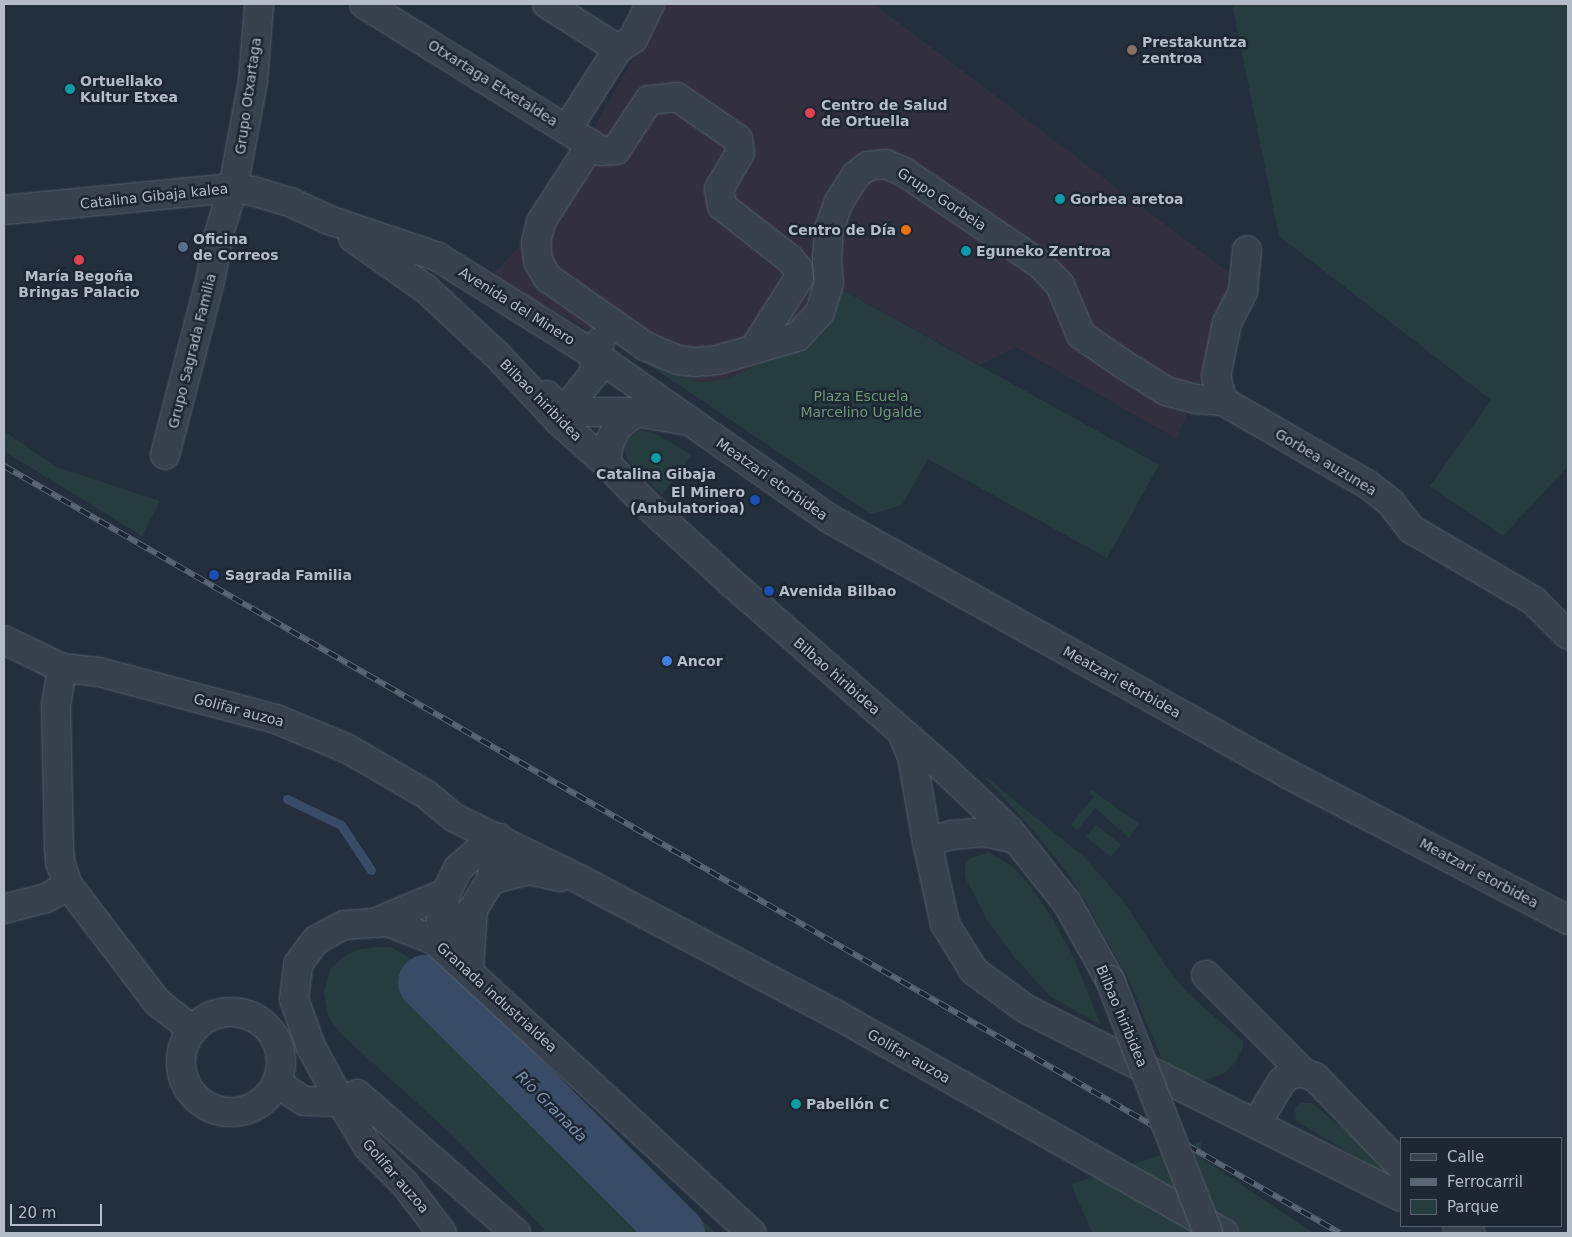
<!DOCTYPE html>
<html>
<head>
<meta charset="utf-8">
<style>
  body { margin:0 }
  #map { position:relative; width:1572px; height:1237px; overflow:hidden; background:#242f3e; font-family:"DejaVu Sans",sans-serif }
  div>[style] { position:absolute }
  .medical>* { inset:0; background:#32303f }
  .green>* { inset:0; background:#263c3f }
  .stream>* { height:9px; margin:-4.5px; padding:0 4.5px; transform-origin:4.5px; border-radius:4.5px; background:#394c67 }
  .river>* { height:55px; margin:-27.5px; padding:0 27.5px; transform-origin:27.5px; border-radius:27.5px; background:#394c67 }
  .roads { filter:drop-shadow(0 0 1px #565f6c) drop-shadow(0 0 1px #565f6c) }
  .minor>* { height:28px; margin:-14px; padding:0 14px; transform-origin:14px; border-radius:14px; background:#38414e }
  .minor>.ring { margin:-14px; padding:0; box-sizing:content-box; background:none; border:28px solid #38414e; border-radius:50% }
  .rail>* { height:5.5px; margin-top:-2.75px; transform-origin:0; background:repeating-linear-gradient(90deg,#1d2633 0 11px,#5a6575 0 22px); box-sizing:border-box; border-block:1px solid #5a6575 }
  .bridges { filter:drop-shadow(0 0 1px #565f6c) drop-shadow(0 0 1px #565f6c) }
  .minor-bridge>* { height:28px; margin:-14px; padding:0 14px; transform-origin:14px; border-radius:14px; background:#38414e }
  .dots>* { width:14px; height:14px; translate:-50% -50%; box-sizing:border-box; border:2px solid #1d2633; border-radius:50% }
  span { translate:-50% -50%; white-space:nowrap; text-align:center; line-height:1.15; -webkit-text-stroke:5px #1d2633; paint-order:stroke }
  .poi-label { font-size:14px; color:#b4bcc9; font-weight:700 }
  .left { translate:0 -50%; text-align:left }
  .right { translate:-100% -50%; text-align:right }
  .street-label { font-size:14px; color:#b4bcc9 }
  .park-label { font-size:14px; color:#6b9a76 }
  .water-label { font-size:15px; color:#7c92b1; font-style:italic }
  .frame { position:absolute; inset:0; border:5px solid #b4bcc9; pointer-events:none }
  .legend { position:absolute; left:1400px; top:1137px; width:162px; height:90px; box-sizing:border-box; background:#1d2633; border:1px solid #59626f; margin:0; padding:6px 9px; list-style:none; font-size:15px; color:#b4bcc9 }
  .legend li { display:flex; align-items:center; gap:10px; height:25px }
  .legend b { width:25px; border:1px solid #59626f }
  .scale { position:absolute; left:10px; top:1204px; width:92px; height:22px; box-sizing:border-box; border:2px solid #b4bcc9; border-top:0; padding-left:6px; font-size:15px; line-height:18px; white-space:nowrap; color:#b4bcc9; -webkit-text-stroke:4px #1d2633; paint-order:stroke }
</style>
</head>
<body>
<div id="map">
  <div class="medical">
    <div style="clip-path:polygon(664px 4px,874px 4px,1232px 275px,1203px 373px,1177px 439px,1016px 347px,980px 365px,840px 288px,784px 351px,728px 379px,701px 382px,670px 373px,491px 277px,541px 222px)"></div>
  </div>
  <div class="green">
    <div style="clip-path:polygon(1232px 4px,1568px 4px,1568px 466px,1503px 536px,1430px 486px,1491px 400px,1279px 236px)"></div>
    <div style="clip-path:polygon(839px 288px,1159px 465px,1107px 558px,928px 459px,902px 505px,871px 514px,628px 351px,670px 373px,701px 382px,728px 379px,784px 351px)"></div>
    <div style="clip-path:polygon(641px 430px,658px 435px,691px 455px,662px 495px,628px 461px,625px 454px,625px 443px,629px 437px)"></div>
    <div style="clip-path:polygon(4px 431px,56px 467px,160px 501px,142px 536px,4px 451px)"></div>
    <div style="clip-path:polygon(980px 772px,1084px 857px,1123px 901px,1168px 969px,1188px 994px,1243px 1041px,1243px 1048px,1235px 1063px,1223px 1074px,1205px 1080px,1191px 1077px,1163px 1062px,1128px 978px,1081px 894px,1066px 871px,1031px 828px)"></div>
    <div style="clip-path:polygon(1092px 790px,1139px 824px,1129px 838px,1095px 808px,1077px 830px,1071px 824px,1094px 797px,1089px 793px)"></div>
    <div style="clip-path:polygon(1096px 825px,1121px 845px,1111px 857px,1086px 837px)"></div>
    <div style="clip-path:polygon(988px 852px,1012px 866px,1031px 887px,1052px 918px,1073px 956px,1101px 1025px,1050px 996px,1015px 958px,987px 920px,965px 877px,965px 866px,969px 859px)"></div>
    <div style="clip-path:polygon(378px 947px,391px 947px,416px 962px,716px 1233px,540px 1233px,544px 1229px,450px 1133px,341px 1034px,328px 1016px,324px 993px,331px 968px,345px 956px,360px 949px)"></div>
    <div style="clip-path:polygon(1302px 1103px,1312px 1103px,1397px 1173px,1401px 1177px,1401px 1184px,1296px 1121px,1295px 1108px)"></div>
    <div style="clip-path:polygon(1201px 1142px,1201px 1158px,1314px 1233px,1092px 1233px,1071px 1184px)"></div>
  </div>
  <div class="stream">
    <div style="left:287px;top:799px;width:60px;rotate:25.7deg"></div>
    <div style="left:341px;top:825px;width:54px;rotate:56.3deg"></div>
  </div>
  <div class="river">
    <div style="left:425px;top:982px;width:356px;rotate:44.9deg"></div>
  </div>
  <div class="roads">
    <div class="minor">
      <div style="left:364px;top:4px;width:279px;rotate:31.8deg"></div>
      <div style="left:601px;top:151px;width:15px;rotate:-4deg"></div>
      <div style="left:616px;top:150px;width:60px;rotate:-56.6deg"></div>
      <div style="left:649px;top:100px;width:28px;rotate:-6deg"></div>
      <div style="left:677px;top:97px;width:74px;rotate:34.5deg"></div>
      <div style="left:738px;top:139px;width:14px;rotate:82deg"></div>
      <div style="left:740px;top:153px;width:42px;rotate:120.3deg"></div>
      <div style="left:719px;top:189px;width:17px;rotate:80deg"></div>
      <div style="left:722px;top:206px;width:86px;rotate:37.9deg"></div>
      <div style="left:790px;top:259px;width:13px;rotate:51deg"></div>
      <div style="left:798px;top:269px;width:9px;rotate:84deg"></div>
      <div style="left:799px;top:278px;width:82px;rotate:122.5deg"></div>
      <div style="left:547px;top:4px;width:84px;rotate:32.4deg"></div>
      <div style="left:567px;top:129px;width:95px;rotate:-57.5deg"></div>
      <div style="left:618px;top:49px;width:18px;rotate:-34deg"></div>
      <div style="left:633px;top:39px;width:39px;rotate:-64deg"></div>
      <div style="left:591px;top:144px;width:93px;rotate:122.7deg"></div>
      <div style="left:541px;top:222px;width:21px;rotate:104deg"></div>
      <div style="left:536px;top:242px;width:19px;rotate:84deg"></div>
      <div style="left:538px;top:261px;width:20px;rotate:60deg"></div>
      <div style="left:548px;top:278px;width:118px;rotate:35deg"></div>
      <div style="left:645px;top:346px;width:36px;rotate:23deg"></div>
      <div style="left:678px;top:360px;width:17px;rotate:7deg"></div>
      <div style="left:695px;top:362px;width:22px;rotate:-5deg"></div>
      <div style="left:717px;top:360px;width:83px;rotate:-16deg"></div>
      <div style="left:797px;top:337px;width:34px;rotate:-47deg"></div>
      <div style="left:820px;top:312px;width:30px;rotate:-73deg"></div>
      <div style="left:829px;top:283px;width:24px;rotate:-95deg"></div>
      <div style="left:827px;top:259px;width:30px;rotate:-86deg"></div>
      <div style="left:829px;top:229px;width:29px;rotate:-70deg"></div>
      <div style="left:839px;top:202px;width:31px;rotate:-58deg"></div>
      <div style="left:855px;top:176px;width:16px;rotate:-38deg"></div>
      <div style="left:868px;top:166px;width:18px;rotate:-6deg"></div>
      <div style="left:886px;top:164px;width:20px;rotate:24deg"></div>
      <div style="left:904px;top:172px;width:164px;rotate:34.1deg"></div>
      <div style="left:1040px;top:264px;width:29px;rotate:46deg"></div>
      <div style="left:1060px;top:285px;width:54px;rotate:67.2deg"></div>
      <div style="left:1081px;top:335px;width:51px;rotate:34.6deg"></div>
      <div style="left:1123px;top:364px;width:51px;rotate:32.1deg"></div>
      <div style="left:1166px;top:391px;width:30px;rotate:15deg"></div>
      <div style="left:1195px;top:399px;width:28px;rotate:4deg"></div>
      <div style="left:1223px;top:401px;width:166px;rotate:30deg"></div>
      <div style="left:1367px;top:484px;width:31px;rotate:38deg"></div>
      <div style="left:1391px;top:503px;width:33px;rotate:52deg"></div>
      <div style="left:1411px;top:529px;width:143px;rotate:30.3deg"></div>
      <div style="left:1534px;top:601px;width:48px;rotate:45deg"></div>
      <div style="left:4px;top:210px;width:230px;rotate:-5.5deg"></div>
      <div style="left:233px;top:188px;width:20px;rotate:9deg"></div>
      <div style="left:253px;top:191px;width:39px;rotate:17deg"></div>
      <div style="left:290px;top:202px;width:43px;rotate:24.8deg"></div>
      <div style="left:329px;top:220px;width:115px;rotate:18.7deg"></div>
      <div style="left:438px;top:257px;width:185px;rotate:32deg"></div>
      <div style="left:595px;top:355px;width:287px;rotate:34.9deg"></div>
      <div style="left:830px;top:519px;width:524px;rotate:29.11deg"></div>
      <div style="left:1288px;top:774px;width:316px;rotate:27.5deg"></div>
      <div style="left:353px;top:238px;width:89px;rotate:34.9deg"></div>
      <div style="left:426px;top:289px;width:98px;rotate:42.9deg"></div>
      <div style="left:498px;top:356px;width:89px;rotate:46.8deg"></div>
      <div style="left:559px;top:421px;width:63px;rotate:41.8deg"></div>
      <div style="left:606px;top:463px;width:59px;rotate:45.7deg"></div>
      <div style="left:647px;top:505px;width:117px;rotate:42.6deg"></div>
      <div style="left:733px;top:584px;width:276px;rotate:41.2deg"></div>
      <div style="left:941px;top:766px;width:93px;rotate:43.3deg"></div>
      <div style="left:1009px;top:830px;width:93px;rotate:51.5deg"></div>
      <div style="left:1067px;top:903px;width:88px;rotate:60.8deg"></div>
      <div style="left:547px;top:395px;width:12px;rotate:48deg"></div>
      <div style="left:555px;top:404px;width:22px;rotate:21deg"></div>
      <div style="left:576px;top:412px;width:60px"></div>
      <div style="left:636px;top:412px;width:48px;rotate:9.7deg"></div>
      <div style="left:1223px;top:401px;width:25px;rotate:-106deg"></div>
      <div style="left:1216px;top:377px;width:55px;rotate:-78.5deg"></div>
      <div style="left:1227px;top:323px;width:36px;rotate:-63deg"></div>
      <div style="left:1243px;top:291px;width:41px;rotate:-84.4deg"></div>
      <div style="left:559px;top:421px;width:22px;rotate:-58deg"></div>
      <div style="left:571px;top:402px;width:36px;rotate:-51deg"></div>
      <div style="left:594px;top:374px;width:19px;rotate:-87deg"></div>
      <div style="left:595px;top:355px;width:14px;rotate:-69deg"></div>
      <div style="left:165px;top:455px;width:184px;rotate:-75.5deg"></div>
      <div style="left:211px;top:277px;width:41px;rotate:-80.1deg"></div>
      <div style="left:218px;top:237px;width:51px;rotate:-73deg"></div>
      <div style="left:233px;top:188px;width:109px;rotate:-79.4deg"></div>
      <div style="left:253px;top:81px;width:77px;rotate:-85.5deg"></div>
      <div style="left:606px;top:463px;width:20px;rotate:-81deg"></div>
      <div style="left:609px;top:443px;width:18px;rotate:-63deg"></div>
      <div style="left:617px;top:427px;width:24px;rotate:-38deg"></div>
      <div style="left:4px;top:640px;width:64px;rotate:25.8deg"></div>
      <div style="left:62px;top:668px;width:38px;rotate:99deg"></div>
      <div style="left:56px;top:706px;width:141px;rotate:88.8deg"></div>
      <div style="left:59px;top:847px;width:15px;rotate:86deg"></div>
      <div style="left:60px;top:862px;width:24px;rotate:71deg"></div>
      <div style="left:68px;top:885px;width:26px;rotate:149deg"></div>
      <div style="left:46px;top:898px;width:43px;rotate:165.3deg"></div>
      <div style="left:62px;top:668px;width:37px;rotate:6deg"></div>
      <div style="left:99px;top:672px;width:183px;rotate:14.9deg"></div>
      <div style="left:276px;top:719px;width:78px;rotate:22.6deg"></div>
      <div style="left:348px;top:749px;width:91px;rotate:30.2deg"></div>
      <div style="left:427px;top:795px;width:34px;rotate:40deg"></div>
      <div style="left:453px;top:817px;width:140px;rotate:26.2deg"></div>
      <div style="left:579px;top:879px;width:292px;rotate:27.8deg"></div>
      <div style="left:837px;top:1015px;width:444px;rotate:29.4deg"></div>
      <div style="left:902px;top:733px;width:25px;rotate:67deg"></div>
      <div style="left:912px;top:756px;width:87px;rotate:80.1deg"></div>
      <div style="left:927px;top:842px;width:84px;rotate:77.6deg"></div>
      <div style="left:945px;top:924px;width:55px;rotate:58.3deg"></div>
      <div style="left:974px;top:971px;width:64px;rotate:36.2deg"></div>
      <div style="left:1026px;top:1009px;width:419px;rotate:26.6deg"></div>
      <div style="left:927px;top:842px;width:26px;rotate:-16deg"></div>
      <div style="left:952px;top:835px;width:33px;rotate:-5deg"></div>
      <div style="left:985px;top:832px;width:32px;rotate:13deg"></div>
      <div style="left:491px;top:880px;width:39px;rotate:-15deg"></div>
      <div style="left:529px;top:870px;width:32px;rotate:13deg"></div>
      <div style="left:68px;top:885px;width:147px;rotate:52.7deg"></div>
      <div style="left:157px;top:1002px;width:46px;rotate:37.9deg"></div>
      <div style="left:374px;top:923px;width:78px;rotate:-22.6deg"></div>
      <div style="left:437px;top:943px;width:51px;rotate:-79.8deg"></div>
      <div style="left:446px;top:893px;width:28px;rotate:-64deg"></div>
      <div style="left:458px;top:868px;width:33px;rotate:-40deg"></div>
      <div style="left:483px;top:847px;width:18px;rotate:-29deg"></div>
      <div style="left:437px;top:943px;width:50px;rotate:-43.4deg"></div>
      <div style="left:473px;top:909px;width:34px;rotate:-58deg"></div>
      <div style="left:491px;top:880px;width:43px;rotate:-79.2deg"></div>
      <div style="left:469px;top:970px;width:61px;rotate:-86.2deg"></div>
      <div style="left:1206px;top:975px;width:139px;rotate:45deg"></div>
      <div class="ring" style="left:181px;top:1012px;width:72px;height:72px"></div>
      <div style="left:277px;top:1083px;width:32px;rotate:34deg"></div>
      <div style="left:304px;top:1101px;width:37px;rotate:2deg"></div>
      <div style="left:341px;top:1102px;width:52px;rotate:59deg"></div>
      <div style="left:368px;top:1147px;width:52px;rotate:45deg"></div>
      <div style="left:405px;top:1184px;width:61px;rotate:52.9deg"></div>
      <div style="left:1256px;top:1124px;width:50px;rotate:-58.8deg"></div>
      <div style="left:1282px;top:1081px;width:11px;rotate:-38deg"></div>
      <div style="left:1291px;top:1074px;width:13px;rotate:-4deg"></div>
      <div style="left:1304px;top:1073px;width:12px;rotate:20deg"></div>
      <div style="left:1315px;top:1077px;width:124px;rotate:46deg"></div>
      <div style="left:1457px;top:1226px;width:15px;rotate:28deg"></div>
      <div style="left:516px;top:1233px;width:211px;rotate:-138.8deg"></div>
      <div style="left:357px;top:1094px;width:18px;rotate:153deg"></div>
      <div style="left:341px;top:1102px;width:63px;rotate:-118.6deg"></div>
      <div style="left:311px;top:1047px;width:51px;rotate:-109.5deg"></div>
      <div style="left:294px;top:999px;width:35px;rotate:-83deg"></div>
      <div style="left:298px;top:964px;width:30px;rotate:-53deg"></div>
      <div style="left:316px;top:940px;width:32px;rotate:-28deg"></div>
      <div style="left:344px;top:925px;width:44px;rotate:-3.9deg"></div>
      <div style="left:388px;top:922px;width:49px;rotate:21.4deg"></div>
      <div style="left:434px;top:940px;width:432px;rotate:42.7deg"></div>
    </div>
  </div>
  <div class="rail">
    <div style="left:4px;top:466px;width:1541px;rotate:29.86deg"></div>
  </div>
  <div class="bridges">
    <div class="minor-bridge">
      <div style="left:1110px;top:980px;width:271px;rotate:68.8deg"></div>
    </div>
  </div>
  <div class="dots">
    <div style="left:1132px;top:50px;background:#8d6e63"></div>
    <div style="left:70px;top:89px;background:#0f9aa8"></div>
    <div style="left:810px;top:113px;background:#e0444e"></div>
    <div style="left:1060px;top:199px;background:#0f9aa8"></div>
    <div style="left:906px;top:230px;background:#e8710a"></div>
    <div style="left:183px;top:247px;background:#5c6f8a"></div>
    <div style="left:966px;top:251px;background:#0f9aa8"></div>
    <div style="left:79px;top:260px;background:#e0444e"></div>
    <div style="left:656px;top:458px;background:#0f9aa8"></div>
    <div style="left:755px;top:500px;background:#1a4fb4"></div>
    <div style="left:214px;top:575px;background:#1a4fb4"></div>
    <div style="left:769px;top:591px;background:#1a4fb4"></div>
    <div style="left:667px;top:661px;background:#3f7fe0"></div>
    <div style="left:796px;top:1104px;background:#0f9aa8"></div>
  </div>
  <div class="poi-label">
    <span class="left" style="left:1142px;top:50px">Prestakuntza<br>zentroa</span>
    <span class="left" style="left:80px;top:89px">Ortuellako<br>Kultur Etxea</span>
    <span class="left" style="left:821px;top:113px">Centro de Salud<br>de Ortuella</span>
    <span class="left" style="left:1070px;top:199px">Gorbea aretoa</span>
    <span class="right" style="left:896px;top:230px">Centro de Día</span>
    <span class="left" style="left:193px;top:247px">Oficina<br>de Correos</span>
    <span class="left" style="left:976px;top:251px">Eguneko Zentroa</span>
    <span style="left:79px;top:284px">María Begoña<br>Bringas Palacio</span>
    <span style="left:656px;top:474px">Catalina Gibaja</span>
    <span class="right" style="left:745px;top:500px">El Minero<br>(Anbulatorioa)</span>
    <span class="left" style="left:225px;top:575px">Sagrada Familia</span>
    <span class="left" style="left:779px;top:591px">Avenida Bilbao</span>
    <span class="left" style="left:677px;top:661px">Ancor</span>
    <span class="left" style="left:806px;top:1104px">Pabellón C</span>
  </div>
  <div class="street-label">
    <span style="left:493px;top:83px;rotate:32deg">Otxartaga Etxetaldea</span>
    <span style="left:248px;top:96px;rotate:-82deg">Grupo Otxartaga</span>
    <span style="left:154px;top:196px;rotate:-6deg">Catalina Gibaja kalea</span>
    <span style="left:942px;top:199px;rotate:33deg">Grupo Gorbeia</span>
    <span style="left:517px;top:306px;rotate:32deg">Avenida del Minero</span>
    <span style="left:192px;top:351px;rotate:-76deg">Grupo Sagrada Familia</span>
    <span style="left:541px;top:400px;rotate:45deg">Bilbao hiribidea</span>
    <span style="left:1326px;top:462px;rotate:31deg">Gorbea auzunea</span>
    <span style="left:772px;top:479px;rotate:35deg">Meatzari etorbidea</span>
    <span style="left:837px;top:676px;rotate:41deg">Bilbao hiribidea</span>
    <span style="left:1122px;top:682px;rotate:29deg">Meatzari etorbidea</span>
    <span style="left:239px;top:710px;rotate:15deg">Golifar auzoa</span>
    <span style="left:1479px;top:873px;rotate:28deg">Meatzari etorbidea</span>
    <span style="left:497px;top:997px;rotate:42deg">Granada industrialdea</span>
    <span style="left:1122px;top:1016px;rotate:67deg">Bilbao hiribidea</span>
    <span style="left:909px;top:1056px;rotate:30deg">Golifar auzoa</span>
    <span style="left:396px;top:1176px;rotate:49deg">Golifar auzoa</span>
  </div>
  <div class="park-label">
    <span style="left:861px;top:404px">Plaza Escuela<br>Marcelino Ugalde</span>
  </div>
  <div class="water-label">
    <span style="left:551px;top:1107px;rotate:45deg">Río Granada</span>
  </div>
  <div class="frame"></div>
  <ul class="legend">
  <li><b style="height:6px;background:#38414e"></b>Calle</li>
  <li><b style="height:6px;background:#5a6575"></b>Ferrocarril</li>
  <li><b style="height:14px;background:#263c3f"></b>Parque</li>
  </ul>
  <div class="scale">20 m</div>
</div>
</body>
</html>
